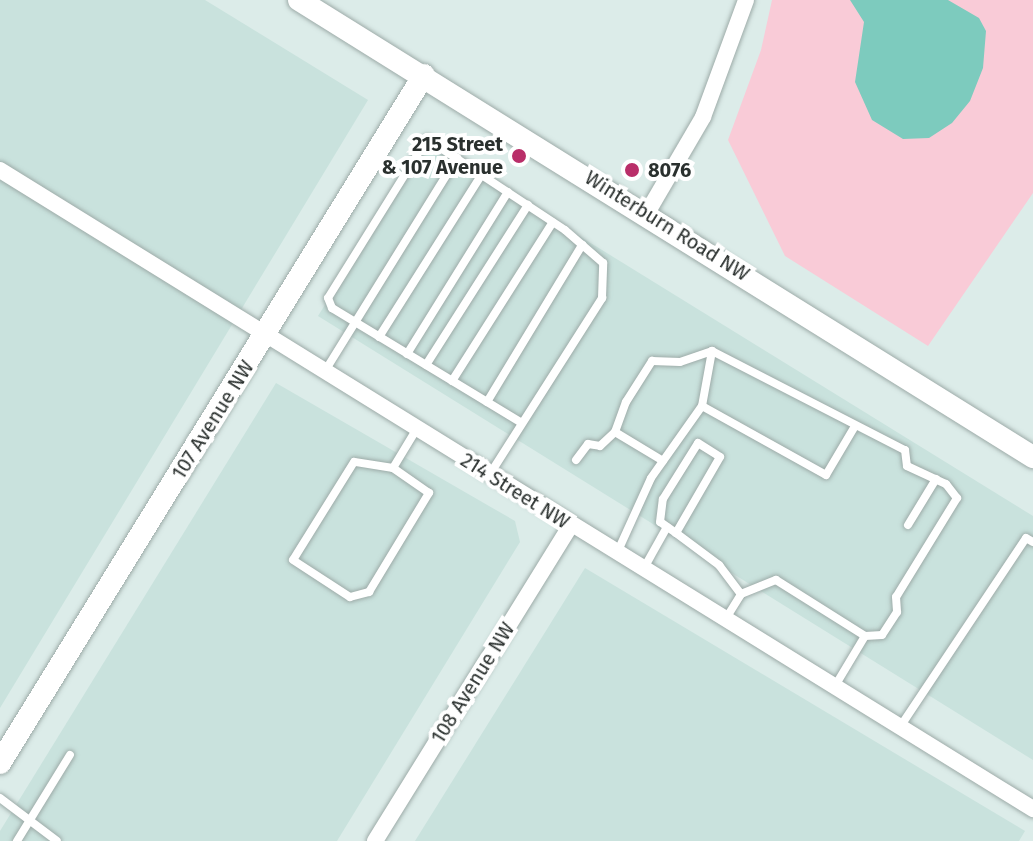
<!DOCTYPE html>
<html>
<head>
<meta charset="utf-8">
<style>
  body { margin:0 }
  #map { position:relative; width:1033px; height:841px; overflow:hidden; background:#dcece9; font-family:"Fira Sans",sans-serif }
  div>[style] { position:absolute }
  .built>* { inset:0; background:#c9e2dd }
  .green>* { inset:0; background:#f9cbd7 }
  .water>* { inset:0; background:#7dcbbe }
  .roads { filter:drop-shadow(0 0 2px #9daba8) drop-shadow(0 0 2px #9daba8) }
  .lane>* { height:8px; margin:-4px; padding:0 4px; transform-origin:4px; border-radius:4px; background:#fff }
  .street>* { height:16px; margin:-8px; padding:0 8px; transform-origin:8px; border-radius:8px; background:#fff }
  .secondary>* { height:22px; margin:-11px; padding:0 11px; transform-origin:11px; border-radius:11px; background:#fff }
  .dots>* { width:22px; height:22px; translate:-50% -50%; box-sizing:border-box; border:4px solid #fff; border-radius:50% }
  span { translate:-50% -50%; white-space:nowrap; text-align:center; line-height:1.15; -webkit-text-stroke:8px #fff; paint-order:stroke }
  .poi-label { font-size:20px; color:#2a302e; font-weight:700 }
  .right { translate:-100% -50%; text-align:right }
  .left { translate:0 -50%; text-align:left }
  .street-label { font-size:20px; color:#2a302e }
</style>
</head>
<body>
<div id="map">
  <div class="built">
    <div style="clip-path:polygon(0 0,205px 0,368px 100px,0 708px)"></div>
    <div style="clip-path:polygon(427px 142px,1033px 516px,1033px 760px,318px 316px)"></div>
    <div style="clip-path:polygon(276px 383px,515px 521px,520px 542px,337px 841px,0 841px,0 831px)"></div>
    <div style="clip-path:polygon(585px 568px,1025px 831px,1019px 841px,415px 841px)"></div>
  </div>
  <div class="green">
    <div style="clip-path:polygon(772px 0,1033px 0,1033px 193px,928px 346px,785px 256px,728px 140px,761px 50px)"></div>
  </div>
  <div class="water">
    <div style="clip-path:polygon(850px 0,948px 0,979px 18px,986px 31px,983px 68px,970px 101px,952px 123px,929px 138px,903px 139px,872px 120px,855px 82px,864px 22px)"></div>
  </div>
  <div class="roads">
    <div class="lane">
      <div style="left:379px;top:337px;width:193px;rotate:-57.7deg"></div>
      <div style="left:712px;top:351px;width:56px;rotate:100.3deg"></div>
      <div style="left:702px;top:406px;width:142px;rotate:29.1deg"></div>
      <div style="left:826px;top:475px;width:57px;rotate:-59.4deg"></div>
      <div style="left:407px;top:354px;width:191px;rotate:-58.1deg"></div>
      <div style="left:426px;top:365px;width:190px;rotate:-57.5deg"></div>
      <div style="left:325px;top:371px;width:251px;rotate:-58.2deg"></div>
      <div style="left:452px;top:381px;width:188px;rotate:-57.6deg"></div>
      <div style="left:487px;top:402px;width:184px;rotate:-58.8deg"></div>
      <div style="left:615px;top:432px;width:56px;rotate:31.1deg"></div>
      <div style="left:576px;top:460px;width:20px;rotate:-53deg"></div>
      <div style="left:588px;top:444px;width:12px;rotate:9deg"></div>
      <div style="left:600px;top:446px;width:21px;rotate:-43deg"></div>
      <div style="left:615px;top:432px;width:32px;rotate:-70deg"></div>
      <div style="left:626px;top:402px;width:49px;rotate:-57.6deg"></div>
      <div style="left:652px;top:361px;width:28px;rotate:2deg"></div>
      <div style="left:680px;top:362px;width:34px;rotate:-19deg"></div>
      <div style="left:712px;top:351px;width:217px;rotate:27.2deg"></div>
      <div style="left:905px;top:450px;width:16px;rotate:83deg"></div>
      <div style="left:907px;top:466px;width:43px;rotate:24.8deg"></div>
      <div style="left:946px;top:484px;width:18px;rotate:52deg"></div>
      <div style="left:957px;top:498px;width:116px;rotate:121.6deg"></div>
      <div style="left:896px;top:597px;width:15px;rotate:86deg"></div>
      <div style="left:897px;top:612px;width:27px;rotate:123deg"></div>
      <div style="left:882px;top:635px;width:17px;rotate:177deg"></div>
      <div style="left:393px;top:468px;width:39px;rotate:-171deg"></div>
      <div style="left:354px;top:462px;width:115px;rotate:121.9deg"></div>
      <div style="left:293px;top:560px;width:68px;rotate:33deg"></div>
      <div style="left:350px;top:597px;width:20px;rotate:-15deg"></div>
      <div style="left:369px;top:592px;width:116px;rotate:-58.8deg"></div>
      <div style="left:429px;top:493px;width:44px;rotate:-145.2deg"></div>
      <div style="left:393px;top:468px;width:44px;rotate:-58.8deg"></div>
      <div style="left:490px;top:474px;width:209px;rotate:-57.5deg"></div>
      <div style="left:602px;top:298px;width:35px;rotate:-88deg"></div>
      <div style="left:603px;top:263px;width:50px;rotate:-139deg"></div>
      <div style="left:565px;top:230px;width:165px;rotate:-146.6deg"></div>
      <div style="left:427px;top:139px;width:187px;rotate:121.9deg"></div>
      <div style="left:328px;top:298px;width:11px;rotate:68deg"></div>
      <div style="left:332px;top:308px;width:220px;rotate:31.2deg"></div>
      <div style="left:908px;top:525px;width:54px;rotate:-58.7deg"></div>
      <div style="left:676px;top:533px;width:19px;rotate:-145deg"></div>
      <div style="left:660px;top:522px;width:23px;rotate:-83deg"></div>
      <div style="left:663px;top:499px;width:66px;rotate:-58deg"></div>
      <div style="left:698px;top:443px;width:26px;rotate:32deg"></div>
      <div style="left:720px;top:457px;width:88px;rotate:120.1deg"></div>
      <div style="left:676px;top:533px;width:54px;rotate:36.7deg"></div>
      <div style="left:719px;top:565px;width:36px;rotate:53deg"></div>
      <div style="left:741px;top:594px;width:38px;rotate:-22deg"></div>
      <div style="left:776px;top:580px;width:105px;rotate:32.2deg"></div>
      <div style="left:865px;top:636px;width:58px;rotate:121deg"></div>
      <div style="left:617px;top:553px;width:82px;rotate:-65.6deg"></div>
      <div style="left:651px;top:478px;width:88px;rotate:-54.7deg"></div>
      <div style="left:644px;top:568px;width:47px;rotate:-60.7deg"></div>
      <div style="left:725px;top:620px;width:31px;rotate:-58deg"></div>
      <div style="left:900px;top:727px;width:227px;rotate:-56.3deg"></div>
      <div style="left:1026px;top:538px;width:8px;rotate:30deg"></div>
      <div style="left:0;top:798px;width:71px;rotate:37deg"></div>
      <div style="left:17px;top:841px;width:101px;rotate:-58.4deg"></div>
    </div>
    <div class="street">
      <div style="left:0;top:170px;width:1215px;rotate:31.74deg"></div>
      <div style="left:647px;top:213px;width:111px;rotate:-59.7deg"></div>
      <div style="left:703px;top:117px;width:125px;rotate:-69.8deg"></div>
      <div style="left:375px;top:841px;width:372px;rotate:-58.2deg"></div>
    </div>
    <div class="secondary">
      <div style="left:299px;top:0;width:865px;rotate:31.91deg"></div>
      <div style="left:0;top:763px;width:808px;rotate:-58.36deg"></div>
    </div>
  </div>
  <div class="dots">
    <div style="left:519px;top:156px;background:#b92e69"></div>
    <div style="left:632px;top:170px;background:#b92e69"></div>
  </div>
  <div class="poi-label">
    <span class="right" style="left:503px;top:156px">215 Street<br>&amp; 107 Avenue</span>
    <span class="left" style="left:648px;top:170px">8076</span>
  </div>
  <div class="street-label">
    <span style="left:667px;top:226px;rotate:32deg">Winterburn Road NW</span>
    <span style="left:213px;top:420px;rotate:-58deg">107 Avenue NW</span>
    <span style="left:515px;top:491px;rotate:32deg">214 Street NW</span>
    <span style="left:473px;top:683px;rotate:-58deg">108 Avenue NW</span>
  </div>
</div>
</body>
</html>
